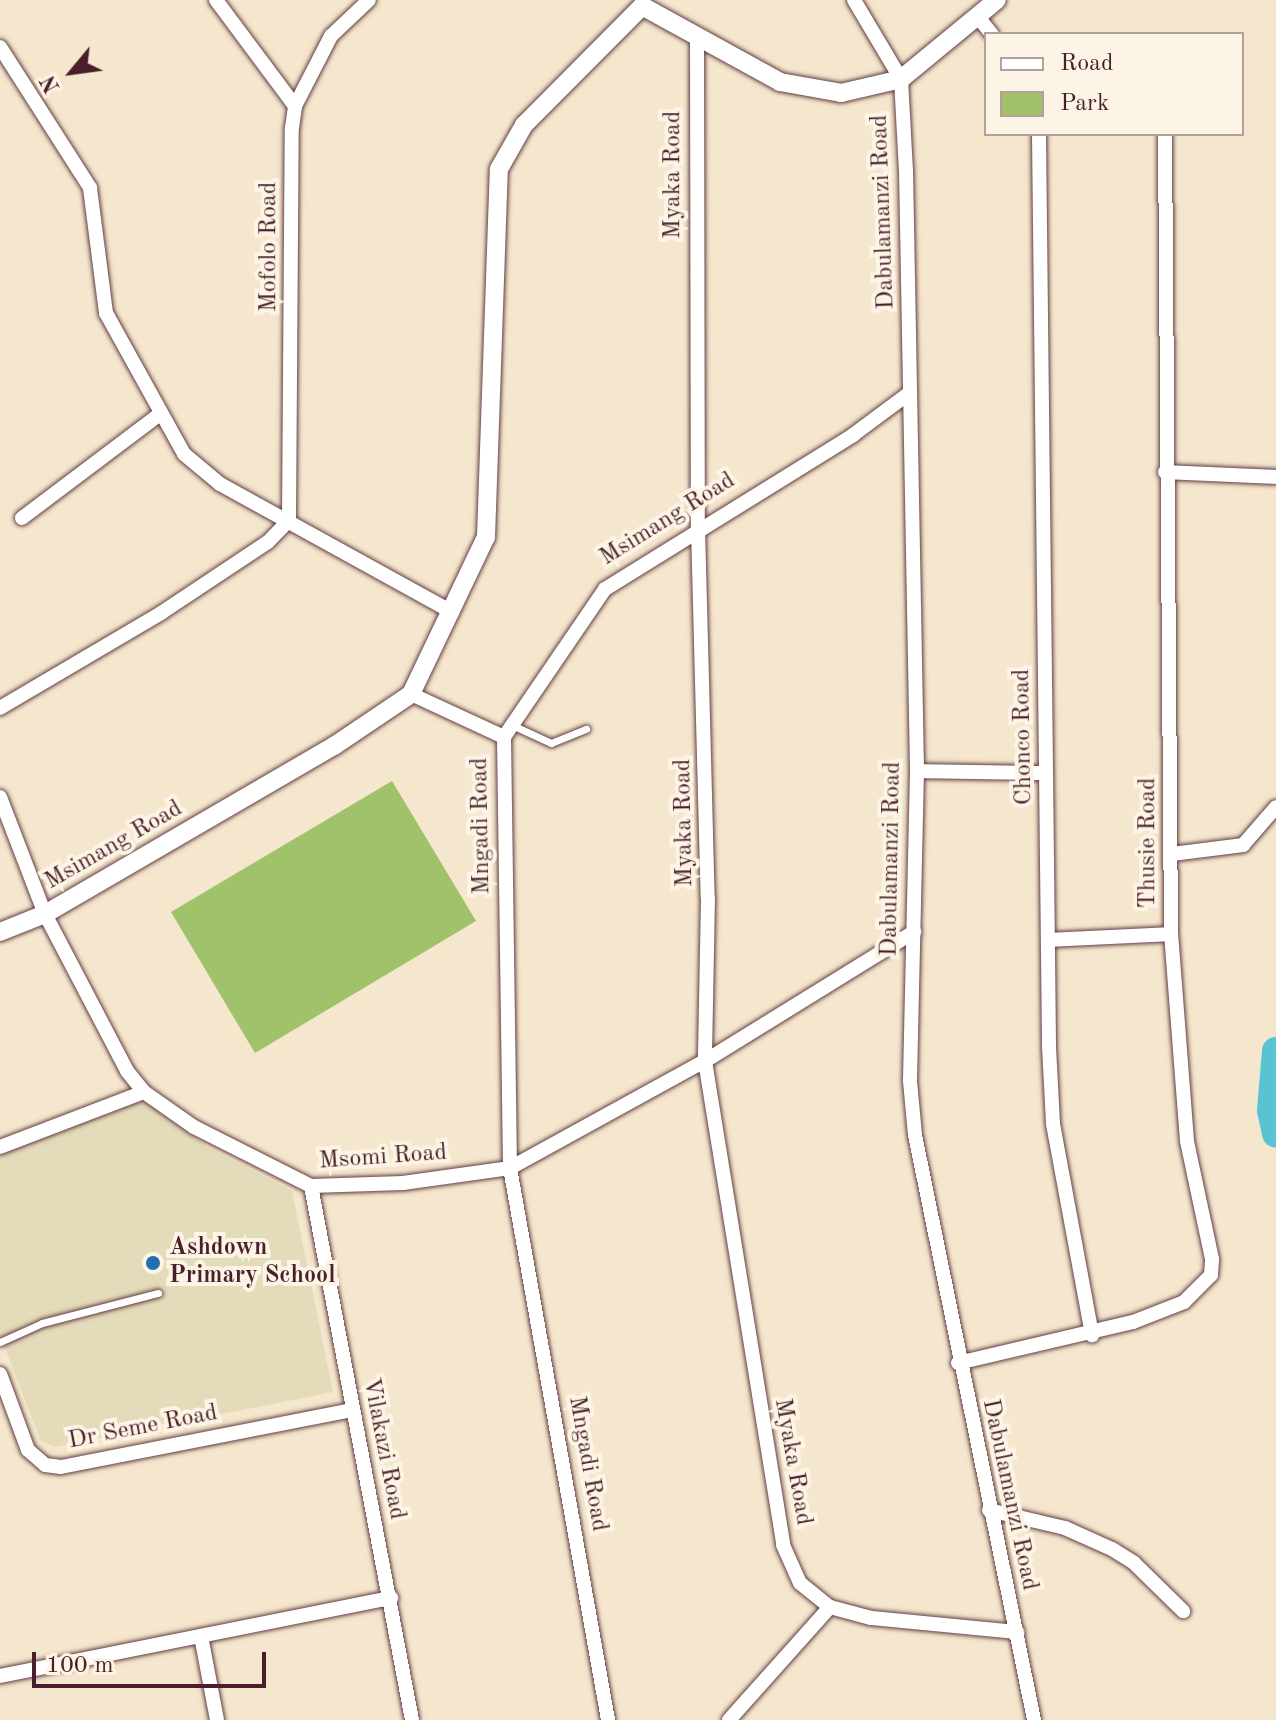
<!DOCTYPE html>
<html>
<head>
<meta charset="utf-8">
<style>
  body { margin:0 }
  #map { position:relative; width:1276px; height:1720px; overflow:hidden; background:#f4e7cd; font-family:"Old Standard TT",serif }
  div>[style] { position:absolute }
  .built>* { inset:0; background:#e4dbba }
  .green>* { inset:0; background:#a0c26b }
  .river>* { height:28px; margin:-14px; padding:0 14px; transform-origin:14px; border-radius:14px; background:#58c3d2 }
  .roads { filter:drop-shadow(0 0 2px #643d43) drop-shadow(0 0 2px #643d43) }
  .service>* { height:7px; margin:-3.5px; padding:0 3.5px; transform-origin:3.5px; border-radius:3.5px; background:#fff }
  .minor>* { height:14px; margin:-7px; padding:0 7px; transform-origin:7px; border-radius:7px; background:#fff }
  .tertiary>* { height:18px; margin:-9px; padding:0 9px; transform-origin:9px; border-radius:9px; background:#fff }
  .dots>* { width:22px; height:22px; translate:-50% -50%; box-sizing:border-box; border:4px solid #fcf5e5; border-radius:50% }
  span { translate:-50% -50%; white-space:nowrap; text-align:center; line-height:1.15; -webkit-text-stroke:8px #fcf5e5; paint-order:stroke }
  .street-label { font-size:24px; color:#4a1f2b }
  .poi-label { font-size:24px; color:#4a1f2b; font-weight:700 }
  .left { translate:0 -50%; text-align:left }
  .legend { position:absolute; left:984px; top:32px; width:260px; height:104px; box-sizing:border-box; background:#fcf5e5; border:2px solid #b59f9b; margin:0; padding:10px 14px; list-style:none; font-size:24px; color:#4a1f2b }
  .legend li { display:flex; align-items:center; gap:16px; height:40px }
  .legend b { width:40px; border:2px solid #b59f9b }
  .north { position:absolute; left:32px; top:32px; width:80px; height:80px; -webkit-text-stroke:6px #fcf5e5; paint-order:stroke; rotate:241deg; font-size:22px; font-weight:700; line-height:32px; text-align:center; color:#4a1f2b }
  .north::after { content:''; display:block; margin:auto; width:28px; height:36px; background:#4a1f2b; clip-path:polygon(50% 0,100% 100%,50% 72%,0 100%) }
  .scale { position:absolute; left:32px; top:1652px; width:234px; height:36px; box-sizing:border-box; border:4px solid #4a1f2b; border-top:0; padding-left:10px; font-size:24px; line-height:28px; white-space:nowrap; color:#4a1f2b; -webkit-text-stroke:6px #fcf5e5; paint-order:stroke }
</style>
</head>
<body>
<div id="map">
  <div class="built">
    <div style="clip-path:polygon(142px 1099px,208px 1148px,292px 1191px,333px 1392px,55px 1447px,41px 1441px,0 1335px,0 1153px)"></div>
  </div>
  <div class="green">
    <div style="clip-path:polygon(392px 781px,476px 921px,255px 1053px,171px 912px)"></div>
  </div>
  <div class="river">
    <div style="left:1276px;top:1051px;width:59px;rotate:94.8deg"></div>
    <div style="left:1271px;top:1110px;width:24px;rotate:78deg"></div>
  </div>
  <div class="roads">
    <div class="service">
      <div style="left:512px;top:725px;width:43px;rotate:24.8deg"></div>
      <div style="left:551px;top:743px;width:38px;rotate:-22deg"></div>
      <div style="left:0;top:1342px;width:46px;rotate:-24.3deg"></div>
      <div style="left:42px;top:1323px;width:120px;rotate:-14.5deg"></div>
    </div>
    <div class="minor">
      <div style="left:216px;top:0;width:132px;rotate:53.3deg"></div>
      <div style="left:854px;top:0;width:92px;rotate:59.3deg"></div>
      <div style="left:901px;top:79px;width:91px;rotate:86.9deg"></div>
      <div style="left:906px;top:170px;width:601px;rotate:88.95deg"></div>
      <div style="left:917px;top:771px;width:310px;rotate:91.3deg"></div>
      <div style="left:910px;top:1081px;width:54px;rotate:84.7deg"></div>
      <div style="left:915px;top:1135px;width:597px;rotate:78.5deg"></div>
      <div style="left:978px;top:17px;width:22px;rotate:51deg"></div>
      <div style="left:697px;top:37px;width:491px;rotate:89.9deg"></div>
      <div style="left:698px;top:528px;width:370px;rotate:88.5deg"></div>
      <div style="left:708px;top:898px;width:163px;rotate:91.1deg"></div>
      <div style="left:705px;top:1061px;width:490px;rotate:80.8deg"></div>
      <div style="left:783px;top:1545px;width:42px;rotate:65.9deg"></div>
      <div style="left:800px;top:1583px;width:38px;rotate:39deg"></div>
      <div style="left:830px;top:1607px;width:42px;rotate:15deg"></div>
      <div style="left:871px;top:1618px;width:147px;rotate:5.5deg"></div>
      <div style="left:0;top:47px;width:167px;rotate:57.4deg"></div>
      <div style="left:90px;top:188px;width:126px;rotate:82.7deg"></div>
      <div style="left:106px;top:313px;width:161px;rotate:61deg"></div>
      <div style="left:184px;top:454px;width:47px;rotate:39.8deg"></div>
      <div style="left:220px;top:484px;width:265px;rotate:28.9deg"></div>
      <div style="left:1039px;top:134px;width:913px;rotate:89.37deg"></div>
      <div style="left:1049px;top:1047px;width:77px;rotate:87deg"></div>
      <div style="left:1053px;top:1124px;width:215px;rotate:79.5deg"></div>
      <div style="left:1165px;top:472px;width:111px;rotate:2.6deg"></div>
      <div style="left:22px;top:518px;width:173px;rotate:-37deg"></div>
      <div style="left:289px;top:520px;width:392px;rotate:-89.6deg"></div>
      <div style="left:292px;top:128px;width:22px;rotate:-82deg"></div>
      <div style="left:295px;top:106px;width:79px;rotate:-62.8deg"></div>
      <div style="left:331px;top:36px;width:52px;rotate:-43.5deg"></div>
      <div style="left:411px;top:694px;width:102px;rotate:24.8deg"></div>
      <div style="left:0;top:708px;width:187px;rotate:-30.5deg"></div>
      <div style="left:161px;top:613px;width:128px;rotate:-33.6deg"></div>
      <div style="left:268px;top:542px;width:30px;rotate:-46deg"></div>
      <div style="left:504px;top:737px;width:431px;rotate:89.2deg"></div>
      <div style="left:510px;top:1168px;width:561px;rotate:79.93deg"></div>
      <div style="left:504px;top:737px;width:179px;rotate:-55.7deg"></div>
      <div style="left:605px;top:589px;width:292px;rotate:-31.8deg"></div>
      <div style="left:853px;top:435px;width:69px;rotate:-36.7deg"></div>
      <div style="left:917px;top:771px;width:129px;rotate:0.9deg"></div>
      <div style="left:0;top:797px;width:125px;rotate:69deg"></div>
      <div style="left:45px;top:914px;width:177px;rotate:62.4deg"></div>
      <div style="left:127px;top:1071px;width:27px;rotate:51deg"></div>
      <div style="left:144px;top:1092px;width:61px;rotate:35deg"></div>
      <div style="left:194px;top:1127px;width:131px;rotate:26.8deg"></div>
      <div style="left:311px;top:1186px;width:92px;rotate:-1.9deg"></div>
      <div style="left:403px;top:1183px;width:108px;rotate:-8deg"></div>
      <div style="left:510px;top:1168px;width:222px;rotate:-28.8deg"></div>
      <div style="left:705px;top:1061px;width:246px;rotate:-31.7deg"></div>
      <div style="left:1172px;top:854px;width:72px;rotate:-7.2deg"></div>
      <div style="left:1243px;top:845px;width:50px;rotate:-49deg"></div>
      <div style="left:1049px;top:940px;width:122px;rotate:-2.8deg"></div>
      <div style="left:0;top:1147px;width:154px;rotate:-20.9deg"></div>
      <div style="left:311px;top:1186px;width:543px;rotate:79.29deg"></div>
      <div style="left:958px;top:1363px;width:180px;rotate:-13.2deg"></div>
      <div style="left:1133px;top:1322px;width:55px;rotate:-21.4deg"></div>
      <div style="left:1184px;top:1302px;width:38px;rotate:-45deg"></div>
      <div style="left:1211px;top:1275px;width:16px;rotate:-86deg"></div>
      <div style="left:1212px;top:1259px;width:121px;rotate:-102deg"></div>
      <div style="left:1187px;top:1141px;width:208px;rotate:-94.4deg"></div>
      <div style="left:1171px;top:934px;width:800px;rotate:-90.43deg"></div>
      <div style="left:0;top:1374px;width:81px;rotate:69.8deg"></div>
      <div style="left:28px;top:1450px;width:23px;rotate:41deg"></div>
      <div style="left:45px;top:1465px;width:16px;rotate:7deg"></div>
      <div style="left:61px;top:1467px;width:296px;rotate:-11.1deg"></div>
      <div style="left:989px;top:1510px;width:78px;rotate:13.3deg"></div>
      <div style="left:1065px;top:1528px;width:51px;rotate:24.1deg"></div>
      <div style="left:1112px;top:1549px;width:26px;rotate:32deg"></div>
      <div style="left:1134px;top:1563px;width:69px;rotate:44.4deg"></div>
      <div style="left:201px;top:1636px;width:86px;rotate:79.2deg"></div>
      <div style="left:0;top:1676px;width:399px;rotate:-11.3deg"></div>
      <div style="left:729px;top:1720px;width:152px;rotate:-48.2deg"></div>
    </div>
    <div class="tertiary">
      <div style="left:0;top:932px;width:48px;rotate:-21.8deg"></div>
      <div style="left:45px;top:914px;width:334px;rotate:-30.2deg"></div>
      <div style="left:334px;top:746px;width:93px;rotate:-34deg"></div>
      <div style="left:411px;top:694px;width:174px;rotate:-64.5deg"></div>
      <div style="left:486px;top:537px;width:368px;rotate:-88deg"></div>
      <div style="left:499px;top:169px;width:51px;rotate:-60.4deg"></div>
      <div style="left:524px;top:125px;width:168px;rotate:-45.2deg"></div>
      <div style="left:642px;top:6px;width:158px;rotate:28.8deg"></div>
      <div style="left:780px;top:82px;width:62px;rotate:10.2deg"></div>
      <div style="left:841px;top:93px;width:62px;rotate:-13.1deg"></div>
      <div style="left:901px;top:79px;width:124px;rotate:-39.5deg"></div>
    </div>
  </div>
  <div class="dots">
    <div style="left:153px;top:1263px;background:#1f6fb2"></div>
  </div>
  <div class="street-label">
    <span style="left:674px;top:175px;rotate:-90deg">Myaka Road</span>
    <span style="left:884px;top:212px;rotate:-92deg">Dabulamanzi Road</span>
    <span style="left:270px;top:247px;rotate:-90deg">Mofolo Road</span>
    <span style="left:668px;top:520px;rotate:-32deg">Msimang Road</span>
    <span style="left:1024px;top:737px;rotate:-91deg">Chonco Road</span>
    <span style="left:685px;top:823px;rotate:-91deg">Myaka Road</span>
    <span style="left:482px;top:826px;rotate:-91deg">Mngadi Road</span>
    <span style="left:1149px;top:843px;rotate:-90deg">Thusie Road</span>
    <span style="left:114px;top:846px;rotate:-30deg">Msimang Road</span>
    <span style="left:892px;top:859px;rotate:-89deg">Dabulamanzi Road</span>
    <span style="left:383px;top:1158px;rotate:-4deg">Msomi Road</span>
    <span style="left:143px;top:1428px;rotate:-11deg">Dr Seme Road</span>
    <span style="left:383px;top:1449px;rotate:79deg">Vilakazi Road</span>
    <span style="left:792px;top:1462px;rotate:80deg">Myaka Road</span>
    <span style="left:587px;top:1464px;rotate:80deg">Mngadi Road</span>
    <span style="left:1009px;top:1495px;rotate:78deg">Dabulamanzi Road</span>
  </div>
  <div class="poi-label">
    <span class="left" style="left:169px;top:1263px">Ashdown<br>Primary School</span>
  </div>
  <ul class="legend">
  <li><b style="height:10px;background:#fff"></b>Road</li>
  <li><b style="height:22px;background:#a0c26b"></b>Park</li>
  </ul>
  <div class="north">N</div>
  <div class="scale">100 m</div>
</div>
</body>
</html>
